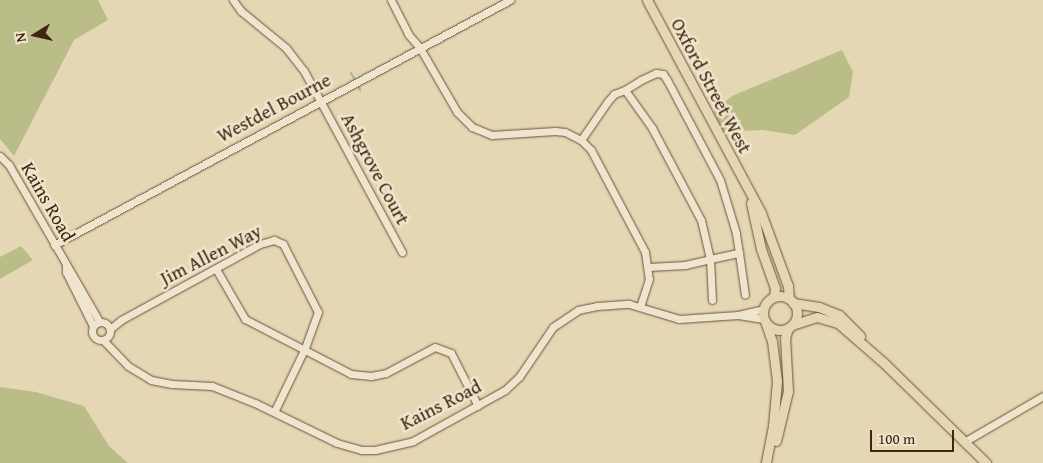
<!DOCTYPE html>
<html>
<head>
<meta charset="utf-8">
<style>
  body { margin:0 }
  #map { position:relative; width:1043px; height:463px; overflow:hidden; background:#e6d7b4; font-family:"Gentium Book Plus",serif }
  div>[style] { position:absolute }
  .green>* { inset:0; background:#bbbd89 }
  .stream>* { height:2px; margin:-1px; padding:0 1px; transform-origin:1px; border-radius:1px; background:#96baab }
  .roads { filter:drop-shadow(0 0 1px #6c5139) drop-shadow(0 0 1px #6c5139) }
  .minor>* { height:7px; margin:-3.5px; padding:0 3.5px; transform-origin:3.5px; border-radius:3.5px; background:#efe5ce }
  .minor>.ring { margin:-3.5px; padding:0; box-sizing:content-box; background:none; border:7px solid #efe5ce; border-radius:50% }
  .major>* { height:9px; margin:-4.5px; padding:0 4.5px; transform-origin:4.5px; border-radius:4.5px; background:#e6d7b4 }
  .major>.ring { margin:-4.5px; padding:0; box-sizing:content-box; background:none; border:9px solid #e6d7b4; border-radius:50% }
  span { translate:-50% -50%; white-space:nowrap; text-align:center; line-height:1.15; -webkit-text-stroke:5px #efe5ce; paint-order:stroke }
  .street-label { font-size:19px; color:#432410 }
  .north { position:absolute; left:10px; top:10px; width:50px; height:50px; -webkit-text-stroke:4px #efe5ce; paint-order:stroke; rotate:260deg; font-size:14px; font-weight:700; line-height:20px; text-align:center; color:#432410 }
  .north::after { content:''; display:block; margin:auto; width:18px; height:22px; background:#432410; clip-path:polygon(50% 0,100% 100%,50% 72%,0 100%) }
  .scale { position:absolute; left:870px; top:430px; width:84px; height:22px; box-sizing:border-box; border:2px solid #432410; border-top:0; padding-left:6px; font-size:15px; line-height:18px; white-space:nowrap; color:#432410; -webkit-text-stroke:4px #efe5ce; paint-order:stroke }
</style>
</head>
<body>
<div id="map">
  <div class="green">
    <div style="clip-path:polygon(0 0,98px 0,108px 20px,74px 40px,14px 156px,0 139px)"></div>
    <div style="clip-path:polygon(842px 50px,853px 72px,849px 97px,795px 135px,763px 130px,723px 132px,714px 111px,732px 96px)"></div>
    <div style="clip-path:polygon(21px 246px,33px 260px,0 279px,0 257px)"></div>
    <div style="clip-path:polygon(0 387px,36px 392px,84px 406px,109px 446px,128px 463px,0 463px)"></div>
  </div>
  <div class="stream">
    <div style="left:351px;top:73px;width:8px;rotate:60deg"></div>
    <div style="left:357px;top:84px;width:7px;rotate:63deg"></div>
  </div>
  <div class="roads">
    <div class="minor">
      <div style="left:233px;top:0;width:14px;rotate:54deg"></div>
      <div style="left:241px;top:11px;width:58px;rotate:39.4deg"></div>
      <div style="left:286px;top:48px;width:29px;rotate:52deg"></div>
      <div style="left:304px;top:71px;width:206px;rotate:61.6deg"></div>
      <div style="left:391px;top:0;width:38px;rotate:63deg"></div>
      <div style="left:408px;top:34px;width:18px;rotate:49deg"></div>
      <div style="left:420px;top:48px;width:74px;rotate:60deg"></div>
      <div style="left:457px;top:112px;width:21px;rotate:45deg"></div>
      <div style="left:472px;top:127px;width:22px;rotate:22deg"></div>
      <div style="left:492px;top:135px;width:63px;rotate:-3.6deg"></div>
      <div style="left:555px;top:131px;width:10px;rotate:6deg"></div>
      <div style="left:565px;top:132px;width:18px;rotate:27deg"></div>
      <div style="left:581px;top:140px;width:14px;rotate:45deg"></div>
      <div style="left:591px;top:150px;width:115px;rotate:62.1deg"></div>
      <div style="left:645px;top:252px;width:27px;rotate:82deg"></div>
      <div style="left:649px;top:279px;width:28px;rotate:108deg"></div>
      <div style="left:581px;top:140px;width:47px;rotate:-55.3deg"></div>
      <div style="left:608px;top:101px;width:9px;rotate:-49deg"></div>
      <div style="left:614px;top:94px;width:12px;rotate:-20deg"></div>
      <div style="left:0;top:156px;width:13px;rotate:45deg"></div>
      <div style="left:9px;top:165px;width:180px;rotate:60deg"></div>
      <div style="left:54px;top:245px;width:518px;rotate:-28.25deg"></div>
      <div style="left:739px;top:253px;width:20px;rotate:-99deg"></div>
      <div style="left:736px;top:233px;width:55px;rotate:-106.8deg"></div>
      <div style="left:720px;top:180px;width:113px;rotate:-117.9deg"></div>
      <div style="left:667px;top:80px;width:7px;rotate:-124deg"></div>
      <div style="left:663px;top:74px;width:7px;rotate:-172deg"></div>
      <div style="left:656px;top:73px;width:17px;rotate:155deg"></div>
      <div style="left:641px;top:80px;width:19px;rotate:148deg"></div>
      <div style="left:625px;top:90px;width:47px;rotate:54.6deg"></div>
      <div style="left:652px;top:128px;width:104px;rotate:62deg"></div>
      <div style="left:701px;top:220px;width:40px;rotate:77deg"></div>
      <div style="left:710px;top:259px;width:30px;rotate:-12deg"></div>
      <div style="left:739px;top:253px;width:42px;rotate:81.9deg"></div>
      <div style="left:66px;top:266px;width:6px;rotate:90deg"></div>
      <div style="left:66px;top:272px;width:60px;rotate:63.4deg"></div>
      <div style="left:649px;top:267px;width:36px;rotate:-3deg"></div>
      <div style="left:685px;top:265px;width:26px;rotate:-13deg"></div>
      <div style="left:710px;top:259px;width:41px;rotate:87.2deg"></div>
      <div style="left:216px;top:269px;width:58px;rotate:59.9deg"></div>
      <div style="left:245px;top:319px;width:119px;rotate:27.4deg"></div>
      <div style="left:351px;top:374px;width:20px;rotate:6deg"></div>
      <div style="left:371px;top:376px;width:15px;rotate:-11deg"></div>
      <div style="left:386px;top:373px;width:55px;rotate:-28deg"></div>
      <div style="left:435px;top:347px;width:17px;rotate:21deg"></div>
      <div style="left:451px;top:353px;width:59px;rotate:63deg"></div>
      <div style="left:738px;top:315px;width:26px;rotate:9deg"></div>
      <div class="ring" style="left:92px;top:322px;width:11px;height:11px"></div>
      <div style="left:110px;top:329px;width:14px;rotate:-39deg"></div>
      <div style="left:121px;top:320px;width:158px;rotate:-28.7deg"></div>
      <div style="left:260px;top:244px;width:15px;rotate:-16deg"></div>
      <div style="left:274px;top:240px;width:10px;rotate:24deg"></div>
      <div style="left:283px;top:244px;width:76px;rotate:62.8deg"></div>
      <div style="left:318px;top:312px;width:38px;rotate:110deg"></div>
      <div style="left:305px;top:348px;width:71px;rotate:115.8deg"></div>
      <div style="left:103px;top:340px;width:36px;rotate:46deg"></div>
      <div style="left:128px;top:366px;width:27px;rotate:31deg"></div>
      <div style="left:151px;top:380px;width:21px;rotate:11deg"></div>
      <div style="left:172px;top:384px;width:40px;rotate:2.9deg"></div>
      <div style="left:212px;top:386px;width:46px;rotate:21.6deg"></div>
      <div style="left:255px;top:403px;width:91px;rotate:26deg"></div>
      <div style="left:337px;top:443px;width:26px;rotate:16deg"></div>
      <div style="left:362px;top:450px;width:13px"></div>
      <div style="left:375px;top:450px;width:39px;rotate:-13deg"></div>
      <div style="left:413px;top:441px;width:105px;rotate:-29deg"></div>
      <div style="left:505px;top:390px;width:19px;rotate:-43deg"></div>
      <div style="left:519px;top:377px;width:60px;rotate:-55.8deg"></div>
      <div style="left:553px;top:327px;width:30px;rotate:-34deg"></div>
      <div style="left:578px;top:310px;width:19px;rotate:-12deg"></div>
      <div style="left:597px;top:306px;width:32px;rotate:-4deg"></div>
      <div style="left:629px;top:304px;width:52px;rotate:16.7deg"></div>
      <div style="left:679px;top:319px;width:59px;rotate:-3.9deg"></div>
      <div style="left:738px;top:315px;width:27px;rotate:-13deg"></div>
      <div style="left:964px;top:442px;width:91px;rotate:-30.2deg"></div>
    </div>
    <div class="major">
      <div style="left:647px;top:0;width:242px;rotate:61.8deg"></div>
      <div style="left:761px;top:213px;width:78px;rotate:69.7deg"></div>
      <div style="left:788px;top:286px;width:13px;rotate:86deg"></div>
      <div style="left:751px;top:203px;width:47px;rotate:77.7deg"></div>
      <div style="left:761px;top:249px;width:41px;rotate:70.3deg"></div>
      <div style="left:775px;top:288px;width:9px;rotate:96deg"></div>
      <div class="ring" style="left:763px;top:296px;width:25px;height:25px"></div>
      <div style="left:793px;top:303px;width:26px;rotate:9deg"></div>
      <div style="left:819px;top:307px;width:22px;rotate:22deg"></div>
      <div style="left:839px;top:315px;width:30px;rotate:45deg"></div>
      <div style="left:765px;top:321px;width:21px;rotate:71deg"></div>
      <div style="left:772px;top:341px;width:40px;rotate:82.9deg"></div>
      <div style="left:777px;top:381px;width:45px;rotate:95.1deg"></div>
      <div style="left:773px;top:426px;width:38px;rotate:101deg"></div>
      <div style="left:792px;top:325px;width:26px;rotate:-18deg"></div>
      <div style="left:817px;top:317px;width:22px;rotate:16deg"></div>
      <div style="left:838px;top:323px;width:61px;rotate:41deg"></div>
      <div style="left:884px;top:363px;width:143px;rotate:44.4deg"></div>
      <div style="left:776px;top:441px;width:51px;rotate:-76.5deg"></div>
      <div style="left:788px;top:391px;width:53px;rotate:-93.2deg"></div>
      <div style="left:785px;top:338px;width:10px;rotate:-73deg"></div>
    </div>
  </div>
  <div class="street-label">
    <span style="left:711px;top:86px;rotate:62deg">Oxford Street West</span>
    <span style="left:274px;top:108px;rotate:-28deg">Westdel Bourne</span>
    <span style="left:375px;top:169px;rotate:62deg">Ashgrove Court</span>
    <span style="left:48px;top:202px;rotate:60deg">Kains Road</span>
    <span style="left:211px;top:255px;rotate:-27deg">Jim Allen Way</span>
    <span style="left:441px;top:405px;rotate:-27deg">Kains Road</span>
  </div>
  <div class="north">N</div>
  <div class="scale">100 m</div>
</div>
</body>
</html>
